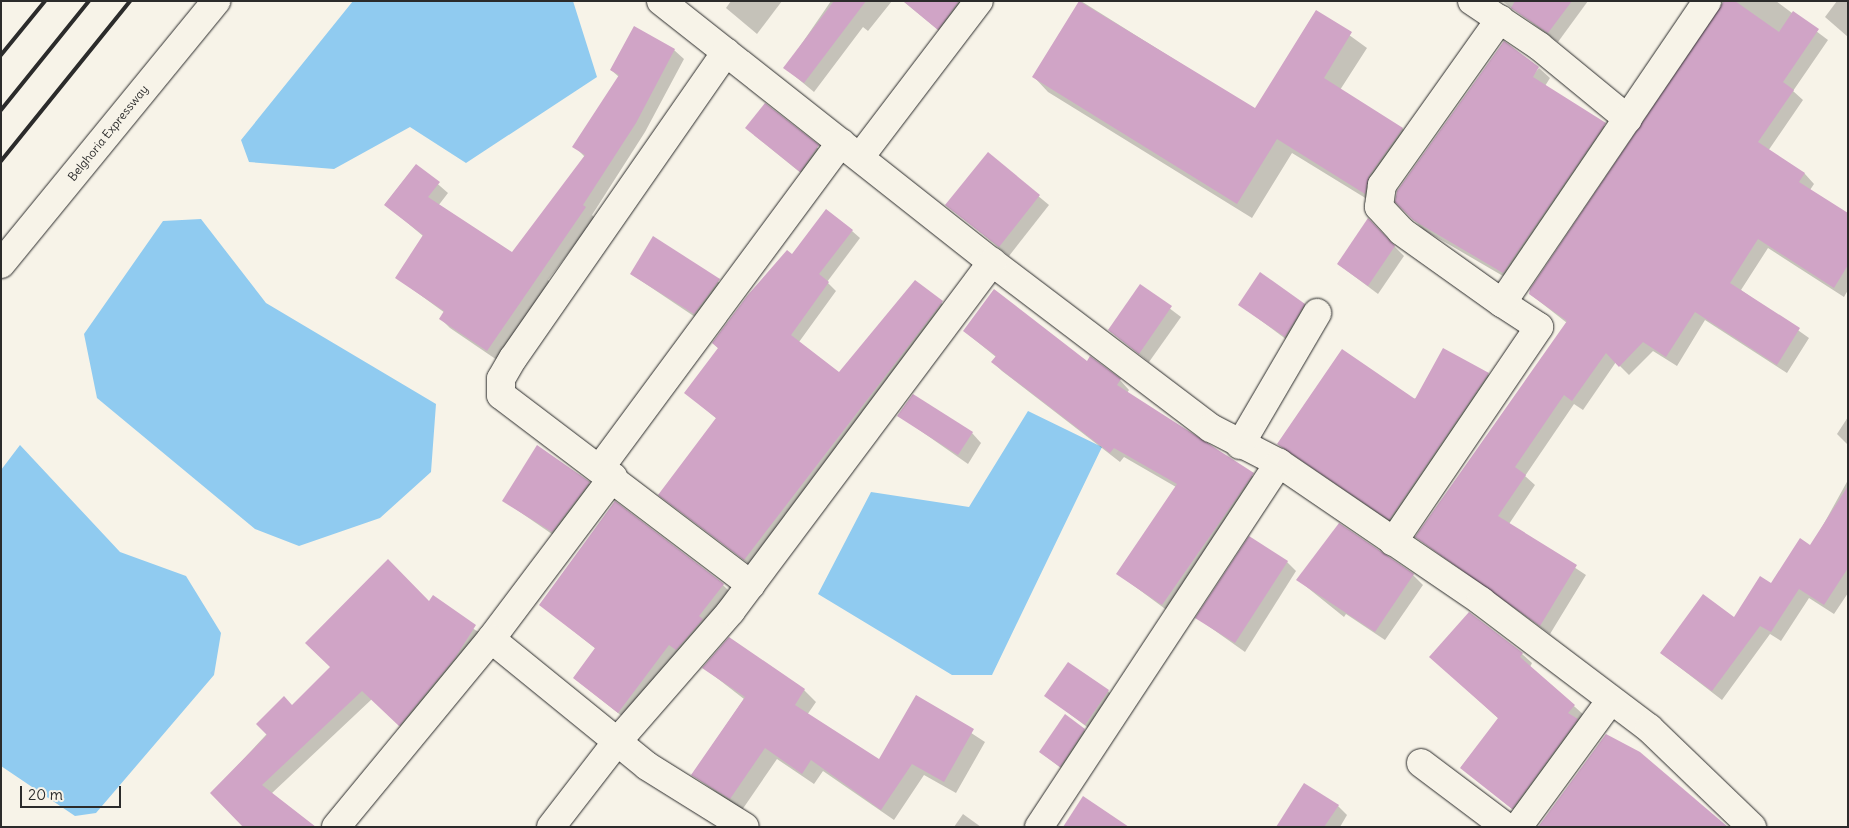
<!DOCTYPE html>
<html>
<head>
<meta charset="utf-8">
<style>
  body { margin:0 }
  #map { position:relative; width:1849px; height:828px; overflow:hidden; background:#f7f3e8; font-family:Delius,sans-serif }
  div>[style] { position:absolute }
  .water>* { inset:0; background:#90cbf0 }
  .shadow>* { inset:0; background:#0003 }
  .building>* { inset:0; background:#d0a4c6 }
  .roads { filter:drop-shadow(0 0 1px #2b2b2b) drop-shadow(0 0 1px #2b2b2b) }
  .street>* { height:28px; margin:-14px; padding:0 14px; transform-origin:14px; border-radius:14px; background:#f7f3e8 }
  .highway>* { height:28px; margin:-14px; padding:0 14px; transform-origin:14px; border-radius:14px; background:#f7f3e8 }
  .rail>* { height:4px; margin:-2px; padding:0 2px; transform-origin:2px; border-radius:2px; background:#2b2b2b }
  span { translate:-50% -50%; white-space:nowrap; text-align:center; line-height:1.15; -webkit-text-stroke:4px #f7f3e8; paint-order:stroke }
  .street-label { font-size:12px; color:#2b2b2b }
  .frame { position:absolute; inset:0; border:2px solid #2b2b2b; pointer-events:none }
  .scale { position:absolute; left:20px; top:786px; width:101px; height:22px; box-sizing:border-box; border:2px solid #2b2b2b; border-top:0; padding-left:6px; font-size:15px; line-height:18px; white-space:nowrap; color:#2b2b2b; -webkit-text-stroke:4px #f7f3e8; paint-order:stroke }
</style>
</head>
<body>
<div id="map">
  <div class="water">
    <div style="clip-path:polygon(353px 1px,573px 1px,597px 77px,466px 163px,410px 127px,334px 169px,249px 162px,241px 140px)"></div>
    <div style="clip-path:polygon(201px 219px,266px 303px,436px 404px,431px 472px,380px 518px,299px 546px,255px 529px,97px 398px,84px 334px,163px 221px)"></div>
    <div style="clip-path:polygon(1028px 411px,1102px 447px,992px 675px,952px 675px,818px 594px,871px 492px,969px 507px)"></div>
    <div style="clip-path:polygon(20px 445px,120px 552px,186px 576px,221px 633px,214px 675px,96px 813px,75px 816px,1px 766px,1px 470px)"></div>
  </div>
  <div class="shadow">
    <div style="clip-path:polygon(731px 1px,782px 1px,757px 34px,726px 8px)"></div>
    <div style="clip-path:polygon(831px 1px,892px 1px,868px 31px,863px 27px,814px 92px,785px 68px)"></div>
    <div style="clip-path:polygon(903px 1px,978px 1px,948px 38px)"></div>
    <div style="clip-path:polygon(1081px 1px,1255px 110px,1316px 11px,1367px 48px,1340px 90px,1403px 129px,1418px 144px,1380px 207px,1292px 153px,1252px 218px,1048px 92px,1034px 77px)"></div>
    <div style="clip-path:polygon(1502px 1px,1588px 1px,1558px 42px)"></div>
    <div style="clip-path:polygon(1726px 1px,1776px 1px,1828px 40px,1793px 91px,1803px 100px,1768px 151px,1805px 174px,1814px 184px,1810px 190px,1848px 215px,1848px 290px,1844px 297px,1768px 248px,1741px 290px,1809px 338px,1787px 373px,1705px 320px,1677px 366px,1653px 351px,1629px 375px,1616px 362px,1583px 410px,1574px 404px,1525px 476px,1535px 485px,1509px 524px,1586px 575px,1550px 634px,1417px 537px,1567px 323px,1530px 294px)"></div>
    <div style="clip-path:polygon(1837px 1px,1848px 1px,1848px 37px,1825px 17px)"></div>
    <div style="clip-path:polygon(674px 50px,684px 59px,645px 132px,592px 215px,595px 218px,548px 280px,552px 284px,497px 360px,450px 328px,441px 319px,445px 313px,397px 278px,423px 236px,385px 204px,416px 165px,448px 193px,438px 206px,513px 254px,585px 157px,574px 146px,619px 77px,611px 70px)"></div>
    <div style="clip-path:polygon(1539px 68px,1550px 78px,1545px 86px,1616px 134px,1515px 283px,1424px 230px,1412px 218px)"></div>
    <div style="clip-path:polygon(765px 105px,825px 154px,807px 178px,754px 135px)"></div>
    <div style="clip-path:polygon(988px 154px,1049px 205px,1009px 256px,947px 205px)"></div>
    <div style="clip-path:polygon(1368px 220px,1404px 256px,1378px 294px,1338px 264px)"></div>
    <div style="clip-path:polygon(852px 231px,860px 238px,827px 282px,836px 291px,799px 342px,839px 373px,915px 282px,950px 310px,753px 567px,660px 495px,717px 419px,686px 393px,719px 349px,713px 343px,792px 256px)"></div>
    <div style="clip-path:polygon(653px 238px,729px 289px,704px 323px,631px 274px)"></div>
    <div style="clip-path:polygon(1140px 286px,1181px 317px,1149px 362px,1109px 330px)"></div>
    <div style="clip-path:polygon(1304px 304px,1314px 314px,1295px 346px,1240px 305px)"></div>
    <div style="clip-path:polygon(964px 331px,1087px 362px,1120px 380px,1129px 390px,1127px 393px,1263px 483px,1172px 614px,1118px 574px,1176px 487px,1124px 457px,1120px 462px,1002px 371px,993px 362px,996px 357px)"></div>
    <div style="clip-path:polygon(1488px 374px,1497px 384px,1399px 528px,1278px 444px)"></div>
    <div style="clip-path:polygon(898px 415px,972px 433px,981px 443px,968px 464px)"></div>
    <div style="clip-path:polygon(1848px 417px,1848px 445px,1837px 434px)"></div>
    <div style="clip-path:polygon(1848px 480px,1848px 593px,1834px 614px,1809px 598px,1781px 641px,1770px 634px,1722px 700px,1661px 653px,1734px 619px,1771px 585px,1811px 547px)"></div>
    <div style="clip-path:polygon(589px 483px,598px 492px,562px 541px,504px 501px)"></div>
    <div style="clip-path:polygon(1287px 562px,1296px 571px,1245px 652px,1197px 618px)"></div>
    <div style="clip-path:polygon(1413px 575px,1423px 585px,1385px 640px,1346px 614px,1344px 617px,1298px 580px)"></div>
    <div style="clip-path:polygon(723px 585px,732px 594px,628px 721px,574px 678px,596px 649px,541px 605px)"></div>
    <div style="clip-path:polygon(429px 603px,484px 635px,408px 734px,372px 699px,271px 794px,212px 793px,292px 707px)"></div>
    <div style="clip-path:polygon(729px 638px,804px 690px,816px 702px,807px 715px,879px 761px,916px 697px,985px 742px,956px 793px,924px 775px,894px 820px,823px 771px,814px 784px,777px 759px,742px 810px,692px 775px,744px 699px,704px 668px)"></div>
    <div style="clip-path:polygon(1522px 654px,1532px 663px,1530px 667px,1584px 715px,1522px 817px,1461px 767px,1499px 719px,1431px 657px)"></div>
    <div style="clip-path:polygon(1108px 691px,1117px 701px,1095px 733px,1046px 696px)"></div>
    <div style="clip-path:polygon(1084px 730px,1094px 739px,1070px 775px,1040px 752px)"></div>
    <div style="clip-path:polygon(1338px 806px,1347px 815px,1340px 827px,1278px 827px)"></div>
    <div style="clip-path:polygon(963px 814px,981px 827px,954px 827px)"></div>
  </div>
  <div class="building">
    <div style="clip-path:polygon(834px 1px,866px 1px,804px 83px,783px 68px)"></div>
    <div style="clip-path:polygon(903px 1px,959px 1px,938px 30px)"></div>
    <div style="clip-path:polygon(1079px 1px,1255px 108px,1316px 10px,1352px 32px,1324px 78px,1403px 128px,1369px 176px,1365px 194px,1277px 139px,1237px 204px,1032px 77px)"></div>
    <div style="clip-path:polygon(1515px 1px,1572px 1px,1548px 33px,1511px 8px)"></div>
    <div style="clip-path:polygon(1724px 1px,1735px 1px,1779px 32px,1793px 11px,1819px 29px,1783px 82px,1794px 90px,1758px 142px,1805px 173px,1799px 182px,1848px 213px,1848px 265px,1834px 288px,1758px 239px,1730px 283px,1800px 328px,1777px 365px,1695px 312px,1666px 357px,1643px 342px,1619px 367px,1606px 353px,1572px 401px,1564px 395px,1515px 467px,1526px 475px,1498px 516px,1577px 565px,1540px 626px,1415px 537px,1567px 321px,1529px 294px,1530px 289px)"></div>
    <div style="clip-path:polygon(634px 26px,675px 49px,636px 123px,583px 205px,586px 207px,487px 351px,439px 319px,444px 311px,395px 278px,423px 235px,384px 205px,416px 164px,440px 182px,428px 197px,512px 252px,585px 155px,572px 147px,619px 75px,610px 70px)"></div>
    <div style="clip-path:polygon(1504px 41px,1539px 67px,1533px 77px,1606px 123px,1503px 273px,1413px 220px,1395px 202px,1397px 191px)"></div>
    <div style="clip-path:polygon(765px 103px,819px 145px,800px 172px,745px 128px)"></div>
    <div style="clip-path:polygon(988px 152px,1040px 195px,999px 247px,945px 205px)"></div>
    <div style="clip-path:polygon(826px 209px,853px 230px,819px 274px,829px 282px,791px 335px,839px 372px,915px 280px,943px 301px,744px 560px,658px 495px,716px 418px,684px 393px,718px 348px,712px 343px,747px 296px,787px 250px,792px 254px)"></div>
    <div style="clip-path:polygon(1368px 218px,1395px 246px,1368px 286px,1337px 264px)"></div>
    <div style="clip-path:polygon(653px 236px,720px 279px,694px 314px,630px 274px)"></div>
    <div style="clip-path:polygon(1260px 272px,1305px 304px,1285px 337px,1238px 305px)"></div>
    <div style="clip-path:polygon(1140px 284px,1172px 306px,1139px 354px,1108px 330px)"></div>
    <div style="clip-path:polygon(994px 289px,1087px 361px,1090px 356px,1121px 379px,1117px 385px,1254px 473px,1162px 605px,1116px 574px,1177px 484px,1114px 448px,1110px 453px,991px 362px,996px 356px,963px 331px)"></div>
    <div style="clip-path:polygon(1443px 348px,1489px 373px,1389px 520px,1277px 444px,1342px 349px,1415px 399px)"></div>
    <div style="clip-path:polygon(913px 394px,973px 432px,958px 455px,897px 416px)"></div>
    <div style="clip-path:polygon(537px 445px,590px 482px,552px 532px,502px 501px)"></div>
    <div style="clip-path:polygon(1848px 486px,1848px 568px,1824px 605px,1799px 589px,1771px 632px,1760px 626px,1712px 691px,1660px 653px,1703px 594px,1734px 617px,1760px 576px,1771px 583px,1800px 538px,1810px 545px)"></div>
    <div style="clip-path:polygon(615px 501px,724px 584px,699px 616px,703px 619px,676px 650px,669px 645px,618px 713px,573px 678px,595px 648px,539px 605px)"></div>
    <div style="clip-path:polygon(1339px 523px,1414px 574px,1375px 632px,1296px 580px)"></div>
    <div style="clip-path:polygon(1249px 536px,1288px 561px,1235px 643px,1195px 618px)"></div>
    <div style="clip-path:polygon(388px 559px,429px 601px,433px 595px,476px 625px,455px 658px,399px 726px,362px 691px,262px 785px,316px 827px,243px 827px,210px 793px,267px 735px,256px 724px,284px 696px,292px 705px,330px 667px,305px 643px)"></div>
    <div style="clip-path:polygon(1469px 612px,1523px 653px,1520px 657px,1575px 705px,1568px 713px,1578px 719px,1512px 809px,1460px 768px,1498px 718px,1429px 657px)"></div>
    <div style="clip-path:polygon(729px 637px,805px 689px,795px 705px,879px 759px,916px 695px,974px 729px,944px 782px,912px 764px,881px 810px,811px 760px,802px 774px,765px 748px,730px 799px,691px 775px,745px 697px,702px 668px)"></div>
    <div style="clip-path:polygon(1068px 662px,1109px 690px,1085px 725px,1044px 696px)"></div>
    <div style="clip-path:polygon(1065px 714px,1085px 729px,1060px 767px,1039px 752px)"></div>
    <div style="clip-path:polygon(1606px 734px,1640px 752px,1728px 827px,1538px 827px)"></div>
    <div style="clip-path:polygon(1304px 783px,1339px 805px,1324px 827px,1276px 827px)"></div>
    <div style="clip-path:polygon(1083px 796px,1129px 827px,1063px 827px)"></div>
  </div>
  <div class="roads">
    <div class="street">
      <div style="left:661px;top:1px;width:422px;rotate:38.3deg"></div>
      <div style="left:992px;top:262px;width:275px;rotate:37.2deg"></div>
      <div style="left:1211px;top:428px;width:76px;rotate:27.2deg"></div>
      <div style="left:1279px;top:463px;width:245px;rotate:34.3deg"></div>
      <div style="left:1481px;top:601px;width:211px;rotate:37.1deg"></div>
      <div style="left:1649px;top:728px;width:143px;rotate:43.9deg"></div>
      <div style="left:1472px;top:1px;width:81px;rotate:33.9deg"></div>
      <div style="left:1539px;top:46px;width:115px;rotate:39.4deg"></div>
      <div style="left:1500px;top:19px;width:204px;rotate:125.4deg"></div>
      <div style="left:1382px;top:185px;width:22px;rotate:98deg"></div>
      <div style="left:1379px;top:207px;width:33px;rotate:47deg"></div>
      <div style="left:1401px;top:231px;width:124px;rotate:35.5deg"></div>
      <div style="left:726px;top:52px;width:373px;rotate:124.8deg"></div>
      <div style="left:513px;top:358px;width:24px;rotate:120deg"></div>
      <div style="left:501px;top:379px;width:16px;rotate:90deg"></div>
      <div style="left:501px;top:395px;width:314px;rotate:37.2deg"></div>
      <div style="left:860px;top:157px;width:196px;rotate:-52.7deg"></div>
      <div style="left:1240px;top:445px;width:153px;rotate:-59.7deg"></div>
      <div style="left:600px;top:468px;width:405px;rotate:-53.5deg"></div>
      <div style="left:1393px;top:542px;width:260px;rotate:-55.8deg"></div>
      <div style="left:1539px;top:327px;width:44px;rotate:-147deg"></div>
      <div style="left:1502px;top:303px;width:365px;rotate:-55.8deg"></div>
      <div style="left:491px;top:639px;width:203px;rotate:-53deg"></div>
      <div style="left:1421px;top:763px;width:106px;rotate:37deg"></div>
      <div style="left:336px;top:827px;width:244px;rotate:-50.5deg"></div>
      <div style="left:491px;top:639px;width:201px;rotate:39.1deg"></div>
      <div style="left:647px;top:766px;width:115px;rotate:31.9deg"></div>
      <div style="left:551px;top:827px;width:106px;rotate:-52.3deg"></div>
      <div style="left:616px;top:743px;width:175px;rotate:-48.9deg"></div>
      <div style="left:731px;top:611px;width:436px;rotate:-53.2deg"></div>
      <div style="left:1039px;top:827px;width:436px;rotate:-56.6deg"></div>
      <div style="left:1518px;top:827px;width:157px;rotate:-53.8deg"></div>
    </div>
    <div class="highway">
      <div style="left:1px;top:264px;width:340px;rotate:-50.7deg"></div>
    </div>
  </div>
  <div class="rail">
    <div style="left:1px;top:55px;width:70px;rotate:-50.8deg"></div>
    <div style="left:1px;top:110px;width:140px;rotate:-51.1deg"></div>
    <div style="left:1px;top:161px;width:206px;rotate:-51.1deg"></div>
  </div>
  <div class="street-label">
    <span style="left:108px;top:133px;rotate:-51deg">Belghoria Expressway</span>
  </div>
  <div class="frame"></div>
  <div class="scale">20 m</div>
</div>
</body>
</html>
